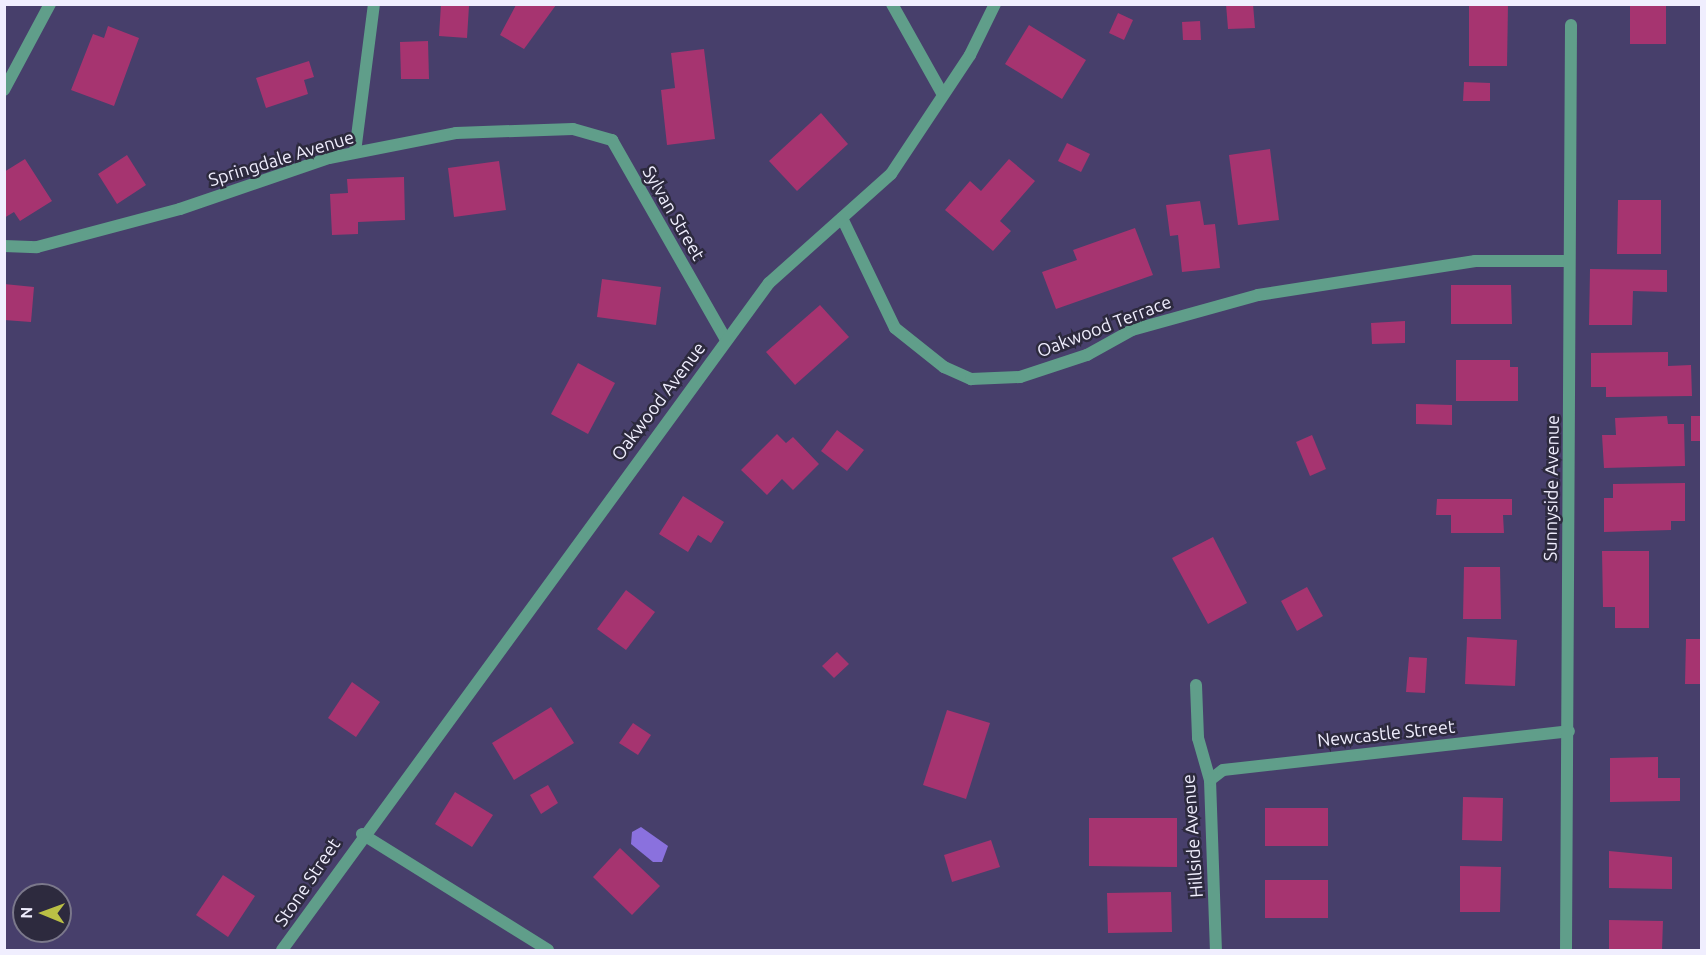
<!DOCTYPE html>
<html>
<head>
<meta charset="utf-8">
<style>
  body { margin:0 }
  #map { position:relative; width:1706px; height:955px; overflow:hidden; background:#473f6b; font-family:Ubuntu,sans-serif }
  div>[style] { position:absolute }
  .water>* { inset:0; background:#8a71de }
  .building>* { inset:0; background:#a63470 }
  .street>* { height:12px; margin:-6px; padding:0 6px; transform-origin:6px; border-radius:6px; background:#609e8a }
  span { translate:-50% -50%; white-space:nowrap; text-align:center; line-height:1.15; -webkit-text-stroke:5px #2d2a3e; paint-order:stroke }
  .street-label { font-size:18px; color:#f0eefe }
  .frame { position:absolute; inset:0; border:6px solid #f0eefe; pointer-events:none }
  .north { position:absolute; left:12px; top:883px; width:60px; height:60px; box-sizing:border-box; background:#2d2a3e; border:2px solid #7b788b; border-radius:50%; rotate:271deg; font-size:16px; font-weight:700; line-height:24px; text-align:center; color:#f0eefe }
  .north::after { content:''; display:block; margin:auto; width:21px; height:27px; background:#bbc045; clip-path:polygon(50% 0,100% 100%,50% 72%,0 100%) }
</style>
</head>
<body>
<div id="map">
  <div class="water">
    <div style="clip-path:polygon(641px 827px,668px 846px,662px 862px,653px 862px,631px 844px,632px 832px)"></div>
  </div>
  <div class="building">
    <div style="clip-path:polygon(441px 4px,469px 6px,467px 38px,439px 36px)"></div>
    <div style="clip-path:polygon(1226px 4px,1253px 4px,1255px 28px,1228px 29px)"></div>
    <div style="clip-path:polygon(1469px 4px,1508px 4px,1507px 66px,1469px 66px)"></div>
    <div style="clip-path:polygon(1630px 4px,1666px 4px,1666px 44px,1630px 44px)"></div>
    <div style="clip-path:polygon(516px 5px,556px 5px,524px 49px,500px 35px)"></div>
    <div style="clip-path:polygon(1118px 13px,1133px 20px,1124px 40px,1109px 33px)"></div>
    <div style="clip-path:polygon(1200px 21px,1201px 40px,1183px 40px,1182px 22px)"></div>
    <div style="clip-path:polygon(1029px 25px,1086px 60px,1062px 99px,1005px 64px)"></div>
    <div style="clip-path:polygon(108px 26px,139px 38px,114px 106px,71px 90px,93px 34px,104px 38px)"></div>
    <div style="clip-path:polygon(428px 41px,429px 79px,401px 79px,400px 42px)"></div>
    <div style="clip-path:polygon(704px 49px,715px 139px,667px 145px,661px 90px,675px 88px,671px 53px)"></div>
    <div style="clip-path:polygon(309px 61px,314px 77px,304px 80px,308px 94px,266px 108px,256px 78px)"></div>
    <div style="clip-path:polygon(1464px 82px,1490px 83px,1490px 101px,1463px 101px)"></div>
    <div style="clip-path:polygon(821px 113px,848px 144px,797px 191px,769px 161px)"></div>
    <div style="clip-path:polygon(1067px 143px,1090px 154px,1081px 172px,1058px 161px)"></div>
    <div style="clip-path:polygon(1270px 149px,1279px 220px,1238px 225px,1229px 155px)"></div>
    <div style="clip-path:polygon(127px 155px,146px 185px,117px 204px,98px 174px)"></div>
    <div style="clip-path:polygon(25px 159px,52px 201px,20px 221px,14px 212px,4px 218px,4px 172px)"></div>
    <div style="clip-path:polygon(1009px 159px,1035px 181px,1000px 221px,1011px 231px,993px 251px,945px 210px,970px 181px,981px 191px)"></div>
    <div style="clip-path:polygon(499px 161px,506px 210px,454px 217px,448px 168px)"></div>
    <div style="clip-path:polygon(404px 177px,405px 220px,358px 222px,358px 234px,332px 235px,330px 194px,348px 193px,347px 179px)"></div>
    <div style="clip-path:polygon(1618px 200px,1661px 200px,1661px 254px,1617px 254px)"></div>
    <div style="clip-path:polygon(1200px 201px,1204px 225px,1215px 224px,1220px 268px,1182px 272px,1178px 235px,1170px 236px,1166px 205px)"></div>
    <div style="clip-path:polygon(1135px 228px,1153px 275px,1056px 309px,1042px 272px,1077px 260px,1073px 250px)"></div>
    <div style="clip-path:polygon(1590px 269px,1667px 270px,1667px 292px,1633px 291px,1632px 325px,1589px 325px)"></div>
    <div style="clip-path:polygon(602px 279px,661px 287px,656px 325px,597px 317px)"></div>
    <div style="clip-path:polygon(4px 284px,34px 287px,31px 322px,4px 320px)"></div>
    <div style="clip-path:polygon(1451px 285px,1511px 285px,1512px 324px,1451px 324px)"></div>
    <div style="clip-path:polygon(820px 305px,849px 337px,795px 385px,766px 352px)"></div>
    <div style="clip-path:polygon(1405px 321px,1405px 343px,1372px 344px,1371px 323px)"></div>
    <div style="clip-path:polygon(1668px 352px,1668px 366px,1691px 365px,1692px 396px,1606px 397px,1606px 387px,1591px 387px,1591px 353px)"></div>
    <div style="clip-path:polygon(1456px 360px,1510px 360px,1510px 367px,1518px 367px,1518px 401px,1456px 401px)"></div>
    <div style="clip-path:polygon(578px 363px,615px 383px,588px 434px,551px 414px)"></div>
    <div style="clip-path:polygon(1416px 404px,1452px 405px,1452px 425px,1416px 424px)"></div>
    <div style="clip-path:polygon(1667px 416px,1668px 424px,1684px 424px,1685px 466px,1604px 468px,1602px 435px,1616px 435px,1615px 418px)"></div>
    <div style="clip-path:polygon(1691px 416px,1702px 416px,1702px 441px,1691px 441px)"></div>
    <div style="clip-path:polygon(837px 430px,864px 450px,847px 471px,821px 451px)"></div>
    <div style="clip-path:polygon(777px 434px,786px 443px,793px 437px,819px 464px,793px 490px,782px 479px,767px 495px,741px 470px)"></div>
    <div style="clip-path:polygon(1312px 435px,1326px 469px,1310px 476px,1296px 442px)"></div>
    <div style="clip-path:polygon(1685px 483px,1685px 521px,1671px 521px,1671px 530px,1604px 532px,1604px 498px,1613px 498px,1613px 484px)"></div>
    <div style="clip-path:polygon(683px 496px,724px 522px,711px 543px,698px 535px,688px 552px,659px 534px)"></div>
    <div style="clip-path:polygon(1437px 499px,1512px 499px,1512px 515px,1503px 515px,1504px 533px,1451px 533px,1451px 515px,1436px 515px)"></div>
    <div style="clip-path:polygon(1213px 537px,1247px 603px,1208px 624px,1172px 558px)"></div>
    <div style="clip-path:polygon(1602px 551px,1649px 551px,1649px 628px,1615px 628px,1615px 607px,1603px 607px)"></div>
    <div style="clip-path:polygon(1464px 567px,1500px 567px,1501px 619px,1463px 619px)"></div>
    <div style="clip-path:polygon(1307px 587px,1323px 616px,1297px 631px,1281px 601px)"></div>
    <div style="clip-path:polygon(626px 590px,655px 612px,626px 650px,597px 629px)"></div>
    <div style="clip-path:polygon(1467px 637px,1517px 640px,1515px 686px,1465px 684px)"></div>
    <div style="clip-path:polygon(1686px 639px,1702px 639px,1702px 684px,1685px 684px)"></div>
    <div style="clip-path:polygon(837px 652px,849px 664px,834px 678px,822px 666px)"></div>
    <div style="clip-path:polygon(1409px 657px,1427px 658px,1425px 693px,1406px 692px)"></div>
    <div style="clip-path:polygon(352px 682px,380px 702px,356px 737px,328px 718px)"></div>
    <div style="clip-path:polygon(551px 707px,574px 743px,514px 780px,492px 743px)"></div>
    <div style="clip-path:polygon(947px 710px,990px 723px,966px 799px,923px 785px)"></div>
    <div style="clip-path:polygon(633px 723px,651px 735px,638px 755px,619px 743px)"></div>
    <div style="clip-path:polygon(1658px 757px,1658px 778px,1680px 778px,1680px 801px,1610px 802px,1610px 758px)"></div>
    <div style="clip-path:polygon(548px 785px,558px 803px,541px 814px,530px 795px)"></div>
    <div style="clip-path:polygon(455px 792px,493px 815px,472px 847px,435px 824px)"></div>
    <div style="clip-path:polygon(1463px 797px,1503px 798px,1502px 841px,1462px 840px)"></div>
    <div style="clip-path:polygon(1265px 808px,1328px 808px,1328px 846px,1265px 846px)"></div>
    <div style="clip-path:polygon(1089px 818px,1177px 818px,1177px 867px,1089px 866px)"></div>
    <div style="clip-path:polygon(991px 840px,1000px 867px,952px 882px,944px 855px)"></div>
    <div style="clip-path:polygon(620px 848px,660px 886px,632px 915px,593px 877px)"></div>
    <div style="clip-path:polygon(1609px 851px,1672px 857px,1672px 889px,1609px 888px)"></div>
    <div style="clip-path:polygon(1460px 866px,1501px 867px,1500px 912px,1460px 912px)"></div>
    <div style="clip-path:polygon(223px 875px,255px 896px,228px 937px,196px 915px)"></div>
    <div style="clip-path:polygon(1265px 880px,1328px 880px,1328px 918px,1265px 918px)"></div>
    <div style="clip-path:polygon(1171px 892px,1172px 932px,1108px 933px,1107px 893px)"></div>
    <div style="clip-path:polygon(1609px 920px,1663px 921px,1662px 950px,1609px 950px)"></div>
  </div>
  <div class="street">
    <div style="left:892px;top:4px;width:104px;rotate:60.7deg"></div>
    <div style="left:4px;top:90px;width:98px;rotate:-61.9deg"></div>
    <div style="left:355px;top:152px;width:149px;rotate:-82.7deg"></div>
    <div style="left:842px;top:218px;width:122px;rotate:64.3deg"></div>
    <div style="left:895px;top:328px;width:63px;rotate:38.5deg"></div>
    <div style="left:944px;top:367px;width:30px;rotate:24deg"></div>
    <div style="left:971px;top:379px;width:49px;rotate:-2.3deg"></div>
    <div style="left:1020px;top:377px;width:71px;rotate:-18.2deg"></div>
    <div style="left:1087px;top:355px;width:51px;rotate:-29.1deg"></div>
    <div style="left:1132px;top:330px;width:131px;rotate:-15.5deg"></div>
    <div style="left:1258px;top:295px;width:220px;rotate:-8.9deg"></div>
    <div style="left:1475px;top:261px;width:93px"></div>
    <div style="left:4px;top:246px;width:33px;rotate:2deg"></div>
    <div style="left:37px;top:247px;width:148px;rotate:-14.9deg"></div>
    <div style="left:180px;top:209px;width:157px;rotate:-18.9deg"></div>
    <div style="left:329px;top:158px;width:129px;rotate:-11.1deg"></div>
    <div style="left:456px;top:133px;width:117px;rotate:-2deg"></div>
    <div style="left:573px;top:129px;width:41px;rotate:15.8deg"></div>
    <div style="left:612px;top:140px;width:230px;rotate:60.3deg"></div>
    <div style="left:1196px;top:685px;width:53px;rotate:87.8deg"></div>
    <div style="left:1198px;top:738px;width:44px;rotate:74.1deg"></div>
    <div style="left:1210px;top:780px;width:170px;rotate:88deg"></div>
    <div style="left:1210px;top:780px;width:16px;rotate:-38deg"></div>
    <div style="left:1223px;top:770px;width:348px;rotate:-6.4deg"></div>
    <div style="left:362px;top:834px;width:219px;rotate:31.9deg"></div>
    <div style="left:282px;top:950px;width:826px;rotate:-53.87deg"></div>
    <div style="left:769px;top:283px;width:164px;rotate:-41.8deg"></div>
    <div style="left:891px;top:174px;width:143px;rotate:-56.4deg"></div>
    <div style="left:970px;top:55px;width:57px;rotate:-63.9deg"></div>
    <div style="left:1566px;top:950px;width:925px;rotate:-89.69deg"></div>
  </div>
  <div class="street-label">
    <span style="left:281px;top:158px;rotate:-17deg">Springdale Avenue</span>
    <span style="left:674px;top:213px;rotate:60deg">Sylvan Street</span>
    <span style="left:1104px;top:326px;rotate:-21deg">Oakwood Terrace</span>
    <span style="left:658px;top:401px;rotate:-53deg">Oakwood Avenue</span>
    <span style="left:1551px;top:488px;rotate:-89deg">Sunnyside Avenue</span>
    <span style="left:1386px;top:733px;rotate:-6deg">Newcastle Street</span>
    <span style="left:1192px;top:836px;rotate:-94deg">Hillside Avenue</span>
    <span style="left:307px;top:882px;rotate:-56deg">Stone Street</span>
  </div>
  <div class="frame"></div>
  <div class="north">N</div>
</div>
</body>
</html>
